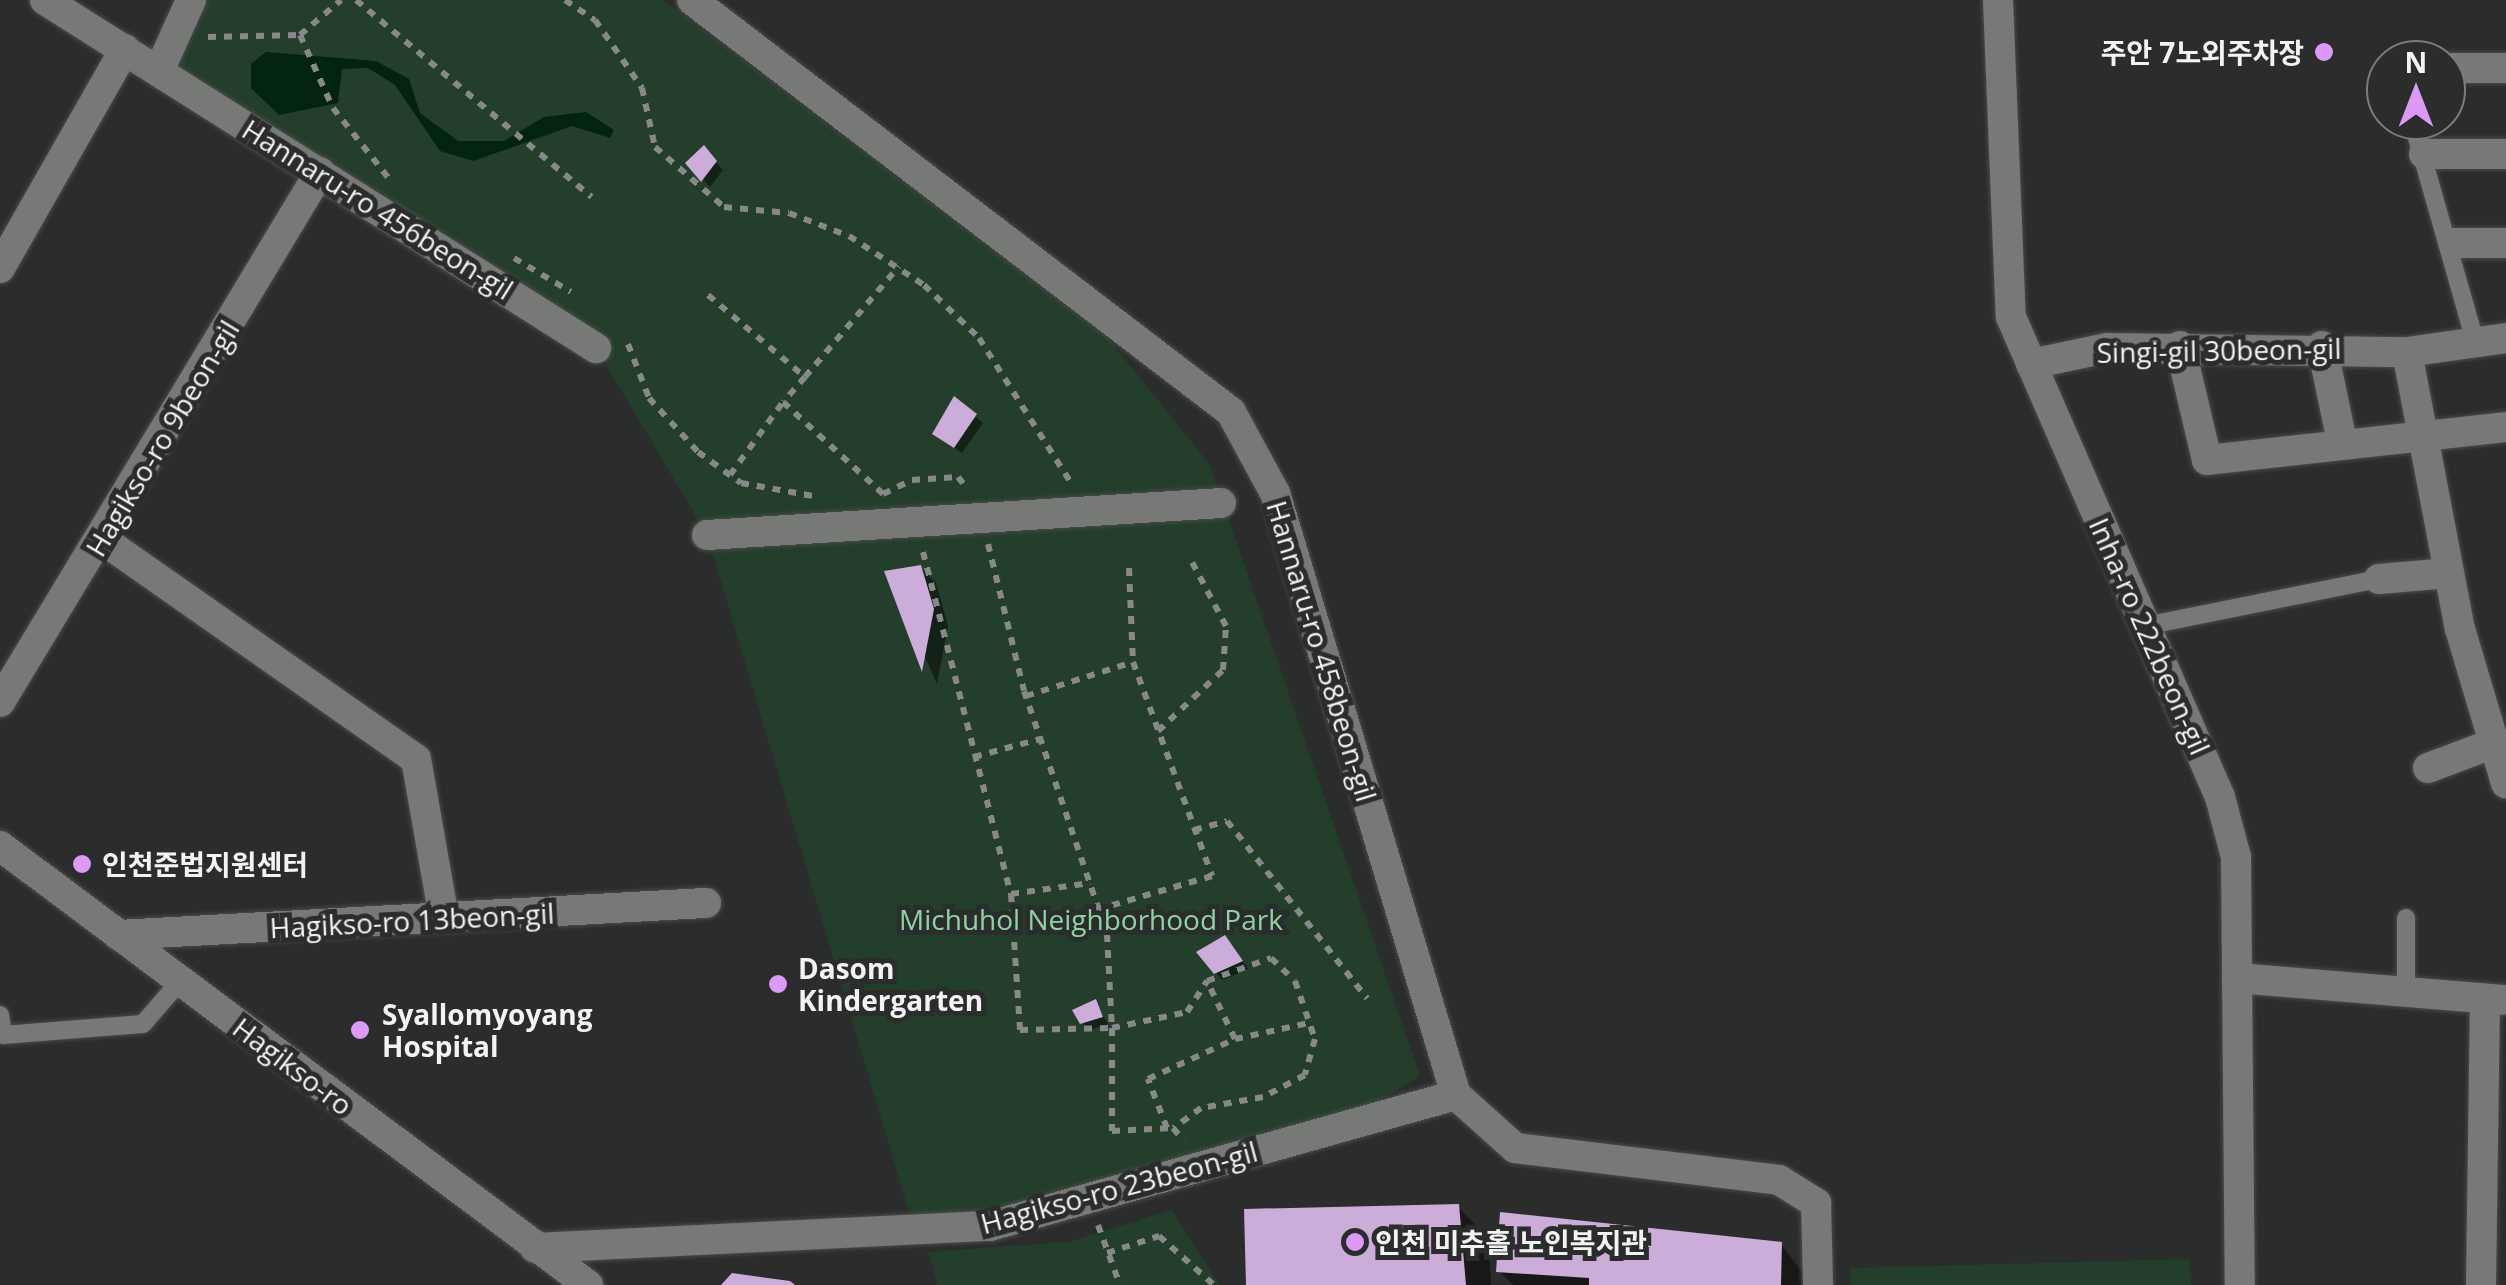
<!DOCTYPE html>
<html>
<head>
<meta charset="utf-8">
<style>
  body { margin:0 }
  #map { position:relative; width:2506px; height:1285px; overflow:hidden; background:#2b2d2c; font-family:"Open Sans","Noto Sans KR",sans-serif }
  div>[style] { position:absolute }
  .green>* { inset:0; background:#243e2c }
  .water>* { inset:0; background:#02240f }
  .shadow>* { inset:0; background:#0007 }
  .building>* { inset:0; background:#ccacd8 }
  .path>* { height:6px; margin-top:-3px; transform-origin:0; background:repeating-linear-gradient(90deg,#878988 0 8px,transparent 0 16px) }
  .roads { filter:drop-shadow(0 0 2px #494b49) drop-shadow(0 0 2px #494b49) }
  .lane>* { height:18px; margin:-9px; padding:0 9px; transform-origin:9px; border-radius:9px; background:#767976 }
  .street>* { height:30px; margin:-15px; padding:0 15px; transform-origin:15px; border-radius:15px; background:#767976 }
  .secondary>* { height:30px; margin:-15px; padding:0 15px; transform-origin:15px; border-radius:15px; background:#767976 }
  .dots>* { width:28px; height:28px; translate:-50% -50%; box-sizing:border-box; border:5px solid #2b2d2c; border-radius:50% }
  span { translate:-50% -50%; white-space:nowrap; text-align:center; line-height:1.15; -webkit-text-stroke:10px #2b2d2c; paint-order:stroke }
  .poi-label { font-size:28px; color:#f2f3f2; font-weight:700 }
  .right { translate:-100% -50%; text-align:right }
  .left { translate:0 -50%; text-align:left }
  .street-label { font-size:28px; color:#f2f3f2 }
  .park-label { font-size:28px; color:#8dd4a2 }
  .north { position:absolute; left:2366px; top:40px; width:100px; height:100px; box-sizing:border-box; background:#2b2d2c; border:2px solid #7b7c7b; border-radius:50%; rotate:0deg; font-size:28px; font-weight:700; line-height:40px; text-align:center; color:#f2f3f2 }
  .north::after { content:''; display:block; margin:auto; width:35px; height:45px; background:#dc99f5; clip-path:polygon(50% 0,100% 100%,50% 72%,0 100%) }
</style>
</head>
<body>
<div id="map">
  <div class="green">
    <div style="clip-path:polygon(196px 0,663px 0,1107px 337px,1210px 465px,1420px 1076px,1345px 1122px,1000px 1210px,910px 1215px,707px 535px,596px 348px,159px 71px)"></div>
    <div style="clip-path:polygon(1172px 1210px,1219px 1285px,938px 1285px,928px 1252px,1068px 1242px)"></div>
    <div style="clip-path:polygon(2190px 1259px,2191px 1285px,1850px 1285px,1851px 1268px)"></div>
  </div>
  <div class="water">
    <div style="clip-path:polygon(266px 52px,376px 61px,409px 79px,420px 113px,458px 141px,504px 141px,544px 117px,586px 112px,614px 130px,610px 138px,572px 126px,473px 161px,440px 151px,395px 85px,368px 68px,342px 69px,338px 103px,279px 115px,251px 88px,251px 64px)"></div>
  </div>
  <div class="shadow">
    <div style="clip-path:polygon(710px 156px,723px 170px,710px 187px,689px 164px)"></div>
    <div style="clip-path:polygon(975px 416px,983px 423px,962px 453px,935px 434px)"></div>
    <div style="clip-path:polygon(920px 567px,936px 583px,948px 626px,937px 684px,888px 573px)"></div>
    <div style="clip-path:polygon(1232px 946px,1248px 969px,1223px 980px,1215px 972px)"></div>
    <div style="clip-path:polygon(1095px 1002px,1108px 1024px,1090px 1030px,1082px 1022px)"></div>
    <div style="clip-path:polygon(1458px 1207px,1489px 1238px,1491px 1285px,1249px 1285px)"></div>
    <div style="clip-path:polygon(1781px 1244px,1812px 1285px,1513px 1285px,1499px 1271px)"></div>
  </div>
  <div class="building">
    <div style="clip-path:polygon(704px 145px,717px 161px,701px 182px,685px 163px)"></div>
    <div style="clip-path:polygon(954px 396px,977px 414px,954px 448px,932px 434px)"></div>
    <div style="clip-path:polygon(921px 565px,934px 609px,922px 672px,884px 571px)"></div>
    <div style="clip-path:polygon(1225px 935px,1243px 961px,1214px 974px,1196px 952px)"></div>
    <div style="clip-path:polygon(1096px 999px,1103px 1017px,1080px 1024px,1072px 1010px)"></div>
    <div style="clip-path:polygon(1459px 1204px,1466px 1285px,1246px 1285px,1244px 1209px)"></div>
    <div style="clip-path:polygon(1500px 1212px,1782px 1242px,1781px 1285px,1589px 1285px,1589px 1278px,1496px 1272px)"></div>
    <div style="clip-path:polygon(732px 1273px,790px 1281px,795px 1285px,721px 1285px)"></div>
  </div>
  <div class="path">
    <div style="left:356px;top:0;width:307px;rotate:39.9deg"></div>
    <div style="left:565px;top:0;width:36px;rotate:34deg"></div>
    <div style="left:595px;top:20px;width:83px;rotate:55.3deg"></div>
    <div style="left:642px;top:88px;width:60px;rotate:77.6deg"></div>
    <div style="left:655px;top:147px;width:91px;rotate:41deg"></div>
    <div style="left:724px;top:207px;width:65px;rotate:5.3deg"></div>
    <div style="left:789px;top:213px;width:64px;rotate:21deg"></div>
    <div style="left:849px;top:236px;width:90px;rotate:33.2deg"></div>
    <div style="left:924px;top:285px;width:76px;rotate:43.9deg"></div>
    <div style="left:979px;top:338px;width:172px;rotate:57.6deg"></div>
    <div style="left:300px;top:35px;width:80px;rotate:65.7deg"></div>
    <div style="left:333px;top:108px;width:92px;rotate:51.6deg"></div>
    <div style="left:208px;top:37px;width:92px;rotate:-1.2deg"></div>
    <div style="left:300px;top:35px;width:54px;rotate:-40.5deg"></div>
    <div style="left:514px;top:258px;width:66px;rotate:30.8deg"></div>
    <div style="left:708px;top:295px;width:127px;rotate:40.2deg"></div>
    <div style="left:805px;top:377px;width:33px;rotate:131deg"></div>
    <div style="left:783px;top:402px;width:136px;rotate:42.6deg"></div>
    <div style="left:883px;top:494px;width:32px;rotate:-26deg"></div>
    <div style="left:912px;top:480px;width:46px;rotate:-3.7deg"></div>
    <div style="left:958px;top:477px;width:14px;rotate:51deg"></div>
    <div style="left:628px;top:344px;width:58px;rotate:68.7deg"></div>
    <div style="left:649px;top:398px;width:73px;rotate:47.8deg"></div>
    <div style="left:698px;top:452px;width:53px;rotate:35.8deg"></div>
    <div style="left:741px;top:483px;width:73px;rotate:10.2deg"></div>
    <div style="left:805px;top:377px;width:145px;rotate:-49.7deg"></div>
    <div style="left:730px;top:475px;width:90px;rotate:-54deg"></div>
    <div style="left:988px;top:544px;width:151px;rotate:76.2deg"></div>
    <div style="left:1024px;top:691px;width:257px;rotate:71.1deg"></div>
    <div style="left:1107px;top:934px;width:94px;rotate:87deg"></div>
    <div style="left:1112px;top:1028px;width:77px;rotate:-12deg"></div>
    <div style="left:1187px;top:1012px;width:37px;rotate:-57deg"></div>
    <div style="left:923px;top:552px;width:353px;rotate:75.6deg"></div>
    <div style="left:1011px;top:894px;width:136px;rotate:86.2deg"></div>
    <div style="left:1020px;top:1030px;width:92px;rotate:-1.2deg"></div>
    <div style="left:1112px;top:1028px;width:103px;rotate:90deg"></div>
    <div style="left:1112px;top:1131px;width:61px;rotate:-2.8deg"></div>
    <div style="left:1173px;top:1128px;width:16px;rotate:50deg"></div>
    <div style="left:1129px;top:568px;width:94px;rotate:87.6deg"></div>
    <div style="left:1026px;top:696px;width:112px;rotate:-17.6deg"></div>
    <div style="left:1133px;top:662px;width:228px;rotate:69.7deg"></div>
    <div style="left:1212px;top:876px;width:118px;rotate:163.7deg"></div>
    <div style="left:1158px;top:731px;width:89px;rotate:-43.2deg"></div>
    <div style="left:1223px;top:670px;width:44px;rotate:-86.1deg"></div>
    <div style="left:1226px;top:626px;width:72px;rotate:-118deg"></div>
    <div style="left:974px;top:757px;width:68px;rotate:-15.3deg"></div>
    <div style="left:1194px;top:830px;width:34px;rotate:-15deg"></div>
    <div style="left:1227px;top:821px;width:226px;rotate:51.7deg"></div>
    <div style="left:1011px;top:894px;width:80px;rotate:-7.9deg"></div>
    <div style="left:1235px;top:1039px;width:76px;rotate:-12.2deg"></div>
    <div style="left:1167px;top:1128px;width:53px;rotate:-111.2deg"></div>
    <div style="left:1148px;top:1079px;width:96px;rotate:-24.7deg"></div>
    <div style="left:1235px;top:1039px;width:64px;rotate:-115.8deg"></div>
    <div style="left:1207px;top:981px;width:68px;rotate:-19.8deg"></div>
    <div style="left:1271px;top:958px;width:33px;rotate:44deg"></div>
    <div style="left:1295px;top:981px;width:61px;rotate:71deg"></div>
    <div style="left:1315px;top:1039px;width:37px;rotate:106deg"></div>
    <div style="left:1305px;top:1075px;width:47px;rotate:152.4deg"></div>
    <div style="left:1263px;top:1097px;width:63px;rotate:169.9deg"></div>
    <div style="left:1201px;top:1108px;width:34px;rotate:144deg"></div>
    <div style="left:1098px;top:1225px;width:64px;rotate:69.9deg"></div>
    <div style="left:1107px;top:1253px;width:55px;rotate:-18.1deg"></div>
    <div style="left:1159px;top:1236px;width:74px;rotate:41.7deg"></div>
  </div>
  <div class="roads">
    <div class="lane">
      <div style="left:2412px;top:120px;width:230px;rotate:74.1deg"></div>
      <div style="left:2145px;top:626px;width:239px;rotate:-11.4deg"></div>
      <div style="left:2406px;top:918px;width:68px;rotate:90deg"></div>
      <div style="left:0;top:1015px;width:20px;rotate:81deg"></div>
      <div style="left:3px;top:1035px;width:140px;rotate:-4.5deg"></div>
      <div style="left:143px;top:1024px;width:57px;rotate:-49.3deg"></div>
    </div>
    <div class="street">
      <div style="left:45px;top:0;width:652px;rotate:32.28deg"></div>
      <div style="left:692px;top:0;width:678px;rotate:37.39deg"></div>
      <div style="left:1231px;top:412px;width:92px;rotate:61.5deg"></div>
      <div style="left:1275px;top:493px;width:629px;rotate:73.27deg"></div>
      <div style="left:1456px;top:1095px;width:79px;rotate:41.9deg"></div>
      <div style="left:1515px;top:1148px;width:266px;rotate:6.9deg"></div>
      <div style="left:1779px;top:1180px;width:44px;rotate:31.9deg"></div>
      <div style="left:1816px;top:1203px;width:82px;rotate:88.6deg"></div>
      <div style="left:1998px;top:0;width:317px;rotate:87.7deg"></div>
      <div style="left:2011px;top:317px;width:524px;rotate:66.47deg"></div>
      <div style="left:2220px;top:797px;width:62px;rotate:75.1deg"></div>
      <div style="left:2236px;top:857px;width:428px;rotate:89.5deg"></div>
      <div style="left:2446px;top:68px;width:60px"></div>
      <div style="left:159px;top:71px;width:78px;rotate:-65.7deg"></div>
      <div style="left:2424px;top:154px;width:82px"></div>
      <div style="left:2454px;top:243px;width:52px"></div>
      <div style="left:0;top:268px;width:252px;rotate:-60.3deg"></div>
      <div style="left:2180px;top:346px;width:117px;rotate:76.7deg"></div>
      <div style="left:2207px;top:460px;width:301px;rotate:-6.3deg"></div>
      <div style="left:2322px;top:346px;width:98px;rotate:78.2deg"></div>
      <div style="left:2407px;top:352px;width:282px;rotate:79.2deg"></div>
      <div style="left:2460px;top:629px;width:161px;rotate:73.4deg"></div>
      <div style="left:2031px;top:364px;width:78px;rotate:-11.9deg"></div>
      <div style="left:2107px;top:348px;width:300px;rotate:0.8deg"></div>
      <div style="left:2407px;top:352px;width:100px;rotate:-8deg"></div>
      <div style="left:707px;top:535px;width:515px;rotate:-3.56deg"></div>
      <div style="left:103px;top:540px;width:382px;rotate:35deg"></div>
      <div style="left:416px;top:759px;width:161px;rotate:80deg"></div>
      <div style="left:2379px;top:579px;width:70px;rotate:-4.9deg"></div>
      <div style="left:0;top:702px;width:619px;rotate:-58.88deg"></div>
      <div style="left:2428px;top:768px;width:68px;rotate:-20.6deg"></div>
      <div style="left:118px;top:935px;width:589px;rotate:-3.12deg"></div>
      <div style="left:2237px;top:978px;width:267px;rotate:4.7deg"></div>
      <div style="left:535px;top:1248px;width:456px;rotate:-2.8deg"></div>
      <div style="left:990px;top:1226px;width:484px;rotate:-15.7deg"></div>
      <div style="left:2481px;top:1285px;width:286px;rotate:-89.2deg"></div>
    </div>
    <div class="secondary">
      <div style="left:0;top:846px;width:734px;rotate:36.74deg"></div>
    </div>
  </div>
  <div class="dots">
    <div style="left:2324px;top:52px;background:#dc99f5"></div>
    <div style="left:82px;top:864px;background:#dc99f5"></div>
    <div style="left:778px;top:984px;background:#dc99f5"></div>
    <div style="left:360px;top:1030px;background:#dc99f5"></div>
    <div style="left:1355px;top:1242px;background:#dc99f5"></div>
  </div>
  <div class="poi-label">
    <span class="right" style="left:2304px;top:52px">주안 7노외주차장</span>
    <span class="left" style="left:102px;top:864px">인천준법지원센터</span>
    <span class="left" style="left:798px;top:984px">Dasom<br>Kindergarten</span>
    <span class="left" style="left:382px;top:1030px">Syallomyoyang<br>Hospital</span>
    <span class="left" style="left:1375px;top:1242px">인천 미추홀 노인복지관</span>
  </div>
  <div class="street-label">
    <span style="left:378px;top:209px;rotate:32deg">Hannaru-ro 456beon-gil</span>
    <span style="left:2219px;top:350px;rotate:-1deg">Singi-gil 30beon-gil</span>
    <span style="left:162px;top:438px;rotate:-59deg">Hagikso-ro 9beon-gil</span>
    <span style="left:2150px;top:636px;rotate:66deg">Inha-ro 222beon-gil</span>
    <span style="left:1322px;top:651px;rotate:73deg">Hannaru-ro 458beon-gil</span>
    <span style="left:412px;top:920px;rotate:-3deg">Hagikso-ro 13beon-gil</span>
    <span style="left:293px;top:1066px;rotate:37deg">Hagikso-ro</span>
    <span style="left:1119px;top:1187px;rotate:-15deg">Hagikso-ro 23beon-gil</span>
  </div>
  <div class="park-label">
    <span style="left:1091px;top:919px">Michuhol Neighborhood Park</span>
  </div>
  <div class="north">N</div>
</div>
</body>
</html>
